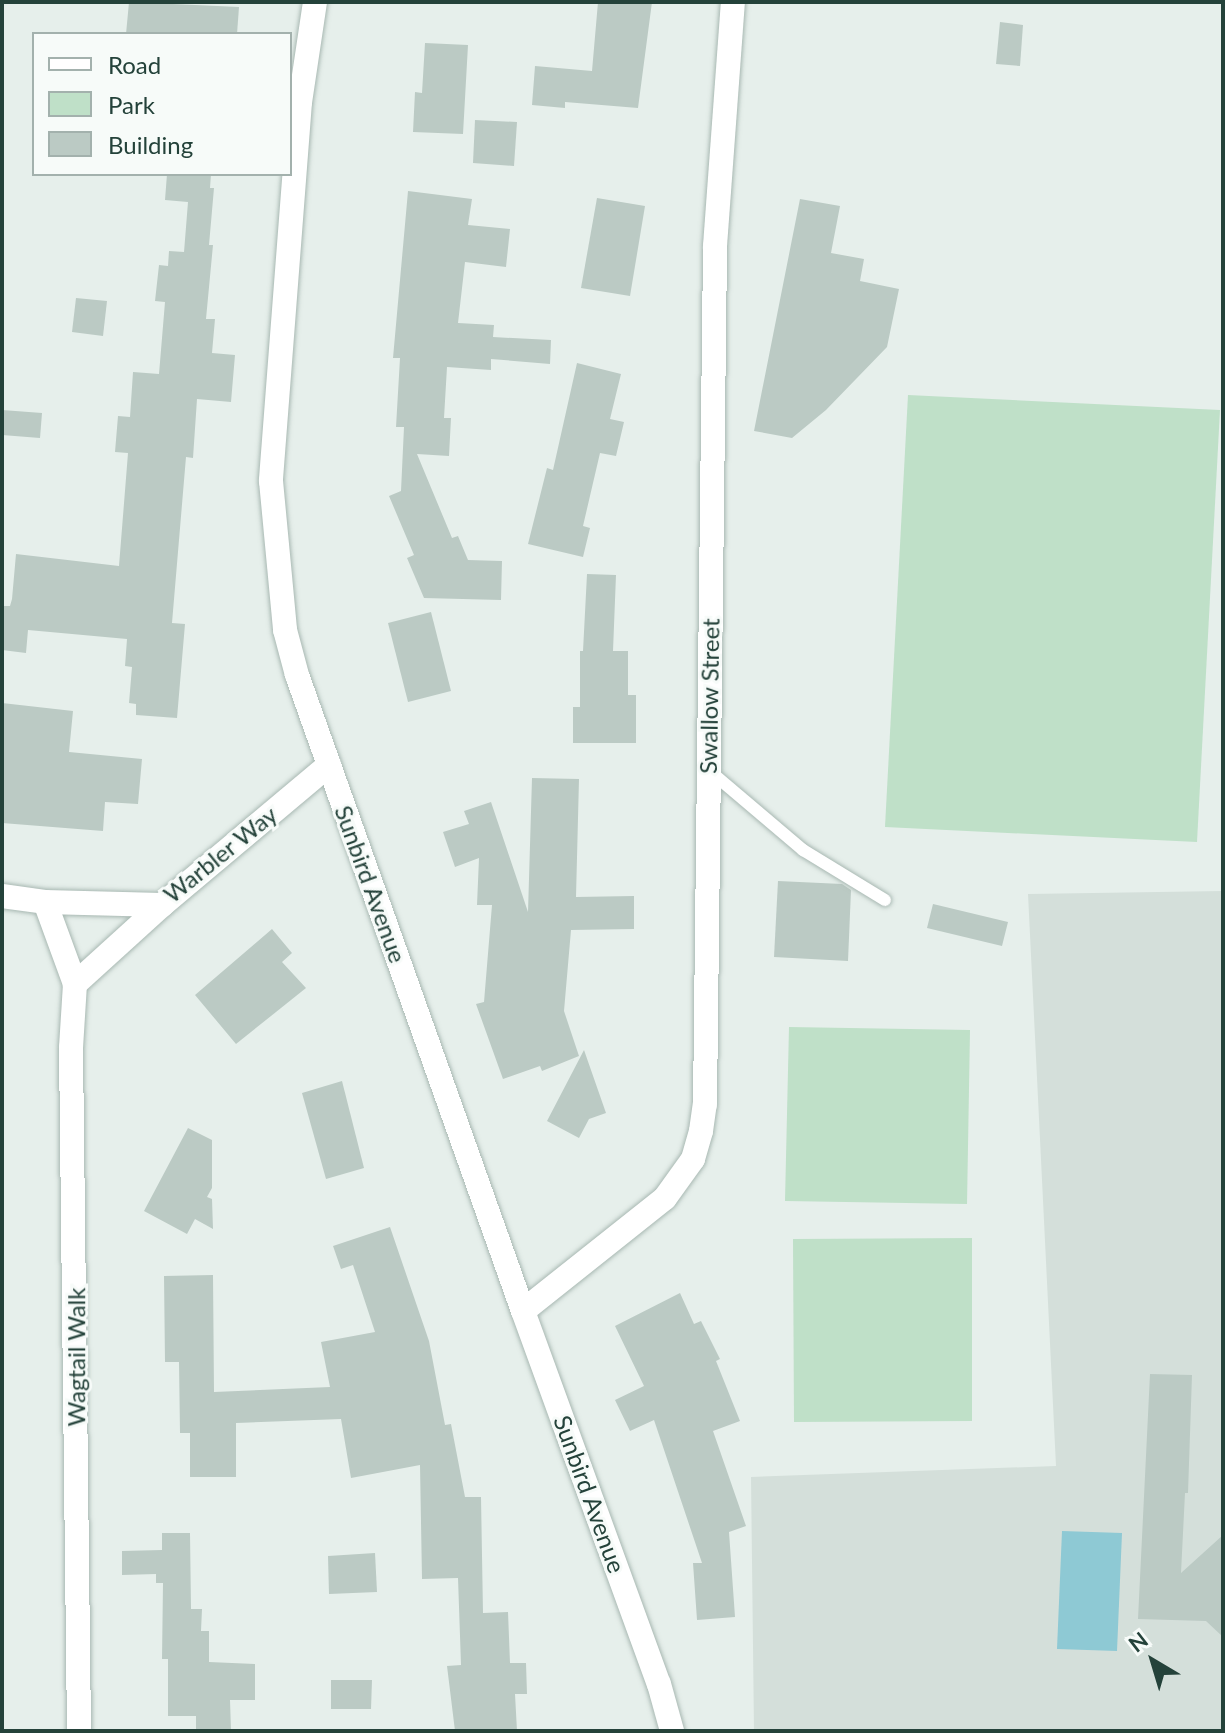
<!DOCTYPE html>
<html>
<head>
<meta charset="utf-8">
<style>
  body { margin:0 }
  #map { position:relative; width:1225px; height:1733px; overflow:hidden; background:#e6efeb; font-family:Lato,sans-serif }
  div>[style] { position:absolute }
  .built>* { inset:0; background:#d4dfda }
  .green>* { inset:0; background:#bfe0c8 }
  .water>* { inset:0; background:#8ec9d4 }
  .building>* { inset:0; background:#bbcac4 }
  .roads { filter:drop-shadow(0 0 2px #a8b8b2) drop-shadow(0 0 2px #a8b8b2) }
  .lane>* { height:12px; margin:-6px; padding:0 6px; transform-origin:6px; border-radius:6px; background:#fff }
  .street>* { height:24px; margin:-12px; padding:0 12px; transform-origin:12px; border-radius:12px; background:#fff }
  span { translate:-50% -50%; white-space:nowrap; text-align:center; line-height:1.15; -webkit-text-stroke:6px #f7fbf9; paint-order:stroke }
  .street-label { font-size:24px; color:#24423a }
  .frame { position:absolute; inset:0; border:4px solid #24423a; pointer-events:none }
  .legend { position:absolute; left:32px; top:32px; width:260px; height:144px; box-sizing:border-box; background:#f7fbf9; border:2px solid #a3b1ad; margin:0; padding:10px 14px; list-style:none; font-size:24px; color:#24423a }
  .legend li { display:flex; align-items:center; gap:16px; height:40px }
  .legend b { width:40px; border:2px solid #a3b1ad }
  .north { position:absolute; left:1113px; top:1621px; width:80px; height:80px; -webkit-text-stroke:6px #f7fbf9; paint-order:stroke; rotate:322deg; font-size:22px; font-weight:700; line-height:32px; text-align:center; color:#24423a }
  .north::after { content:''; display:block; margin:auto; width:28px; height:36px; background:#24423a; clip-path:polygon(50% 0,100% 100%,50% 72%,0 100%) }
</style>
</head>
<body>
<div id="map">
  <div class="built">
    <div style="clip-path:polygon(1223px 891px,1223px 1731px,754px 1731px,751px 1477px,1056px 1466px,1028px 894px)"></div>
  </div>
  <div class="green">
    <div style="clip-path:polygon(908px 395px,1220px 410px,1197px 842px,885px 827px)"></div>
    <div style="clip-path:polygon(789px 1027px,970px 1030px,967px 1204px,785px 1201px)"></div>
    <div style="clip-path:polygon(972px 1238px,972px 1421px,794px 1422px,793px 1239px)"></div>
  </div>
  <div class="water">
    <div style="clip-path:polygon(1062px 1531px,1122px 1533px,1117px 1651px,1057px 1649px)"></div>
  </div>
  <div class="building">
    <div style="clip-path:polygon(129px 2px,239px 7px,237px 34px,126px 34px)"></div>
    <div style="clip-path:polygon(598px 2px,652px 2px,638px 108px,565px 102px,565px 108px,532px 105px,535px 66px,592px 71px)"></div>
    <div style="clip-path:polygon(1000px 22px,1023px 25px,1020px 66px,996px 64px)"></div>
    <div style="clip-path:polygon(425px 43px,468px 45px,463px 134px,413px 132px,415px 92px,422px 93px)"></div>
    <div style="clip-path:polygon(475px 120px,517px 122px,514px 166px,473px 163px)"></div>
    <div style="clip-path:polygon(167px 174px,211px 174px,210px 188px,214px 188px,209px 245px,213px 245px,206px 319px,215px 319px,212px 353px,235px 355px,231px 402px,197px 399px,193px 458px,186px 457px,172px 623px,185px 624px,177px 718px,136px 715px,136px 704px,129px 703px,132px 667px,125px 666px,127px 639px,28px 630px,26px 653px,2px 650px,2px 606px,10px 606px,12px 599px,16px 554px,119px 566px,128px 453px,115px 452px,118px 416px,130px 417px,133px 372px,159px 374px,165px 302px,155px 301px,159px 265px,168px 266px,169px 251px,184px 252px,188px 202px,165px 200px)"></div>
    <div style="clip-path:polygon(408px 191px,472px 199px,468px 225px,510px 229px,506px 267px,465px 262px,458px 323px,494px 325px,493px 337px,551px 340px,550px 364px,491px 359px,491px 370px,447px 367px,444px 418px,451px 418px,449px 456px,417px 454px,452px 538px,458px 536px,468px 560px,502px 561px,501px 600px,424px 598px,407px 558px,414px 555px,389px 496px,401px 491px,404px 427px,396px 427px,400px 358px,393px 358px)"></div>
    <div style="clip-path:polygon(597px 198px,645px 206px,630px 296px,581px 288px)"></div>
    <div style="clip-path:polygon(800px 199px,840px 206px,831px 253px,864px 259px,860px 281px,899px 289px,887px 347px,826px 410px,792px 438px,754px 431px)"></div>
    <div style="clip-path:polygon(76px 298px,107px 301px,103px 336px,72px 332px)"></div>
    <div style="clip-path:polygon(577px 363px,621px 374px,610px 419px,624px 422px,616px 456px,600px 453px,583px 526px,590px 528px,583px 557px,528px 544px,547px 468px,553px 470px)"></div>
    <div style="clip-path:polygon(2px 410px,42px 413px,40px 438px,2px 435px)"></div>
    <div style="clip-path:polygon(587px 574px,616px 575px,613px 651px,628px 651px,628px 695px,636px 695px,636px 743px,573px 743px,573px 707px,580px 707px,580px 651px,583px 651px)"></div>
    <div style="clip-path:polygon(431px 612px,451px 691px,408px 702px,388px 623px)"></div>
    <div style="clip-path:polygon(2px 703px,73px 711px,69px 752px,142px 759px,138px 804px,105px 802px,103px 831px,2px 823px)"></div>
    <div style="clip-path:polygon(532px 778px,579px 779px,576px 897px,634px 896px,634px 929px,571px 930px,564px 1011px,579px 1056px,542px 1071px,540px 1066px,503px 1079px,476px 1004px,484px 1002px,492px 905px,477px 905px,479px 858px,455px 867px,443px 832px,469px 824px,464px 811px,491px 802px,528px 912px)"></div>
    <div style="clip-path:polygon(778px 881px,842px 884px,851px 890px,848px 961px,774px 957px)"></div>
    <div style="clip-path:polygon(933px 904px,1008px 922px,1002px 946px,927px 928px)"></div>
    <div style="clip-path:polygon(272px 929px,292px 953px,282px 962px,306px 988px,236px 1044px,195px 995px)"></div>
    <div style="clip-path:polygon(584px 1050px,606px 1113px,589px 1119px,579px 1138px,547px 1121px)"></div>
    <div style="clip-path:polygon(342px 1081px,364px 1168px,326px 1179px,302px 1093px)"></div>
    <div style="clip-path:polygon(188px 1128px,212px 1140px,212px 1188px,207px 1197px,212px 1199px,213px 1229px,195px 1219px,187px 1234px,144px 1211px)"></div>
    <div style="clip-path:polygon(390px 1227px,429px 1341px,445px 1425px,451px 1424px,465px 1497px,481px 1497px,483px 1613px,508px 1612px,510px 1663px,526px 1663px,527px 1694px,515px 1694px,517px 1731px,455px 1731px,447px 1666px,461px 1665px,458px 1578px,422px 1579px,420px 1465px,351px 1478px,341px 1419px,236px 1423px,236px 1477px,190px 1477px,190px 1433px,180px 1433px,179px 1362px,165px 1362px,164px 1276px,213px 1275px,214px 1392px,330px 1387px,321px 1342px,375px 1332px,353px 1265px,341px 1269px,333px 1246px)"></div>
    <div style="clip-path:polygon(680px 1293px,694px 1324px,701px 1321px,720px 1359px,716px 1361px,740px 1421px,713px 1431px,746px 1526px,729px 1532px,735px 1617px,697px 1620px,693px 1563px,702px 1563px,654px 1420px,630px 1431px,615px 1400px,644px 1386px,615px 1326px)"></div>
    <div style="clip-path:polygon(1150px 1374px,1192px 1375px,1188px 1493px,1185px 1493px,1181px 1573px,1223px 1535px,1223px 1637px,1206px 1621px,1138px 1619px)"></div>
    <div style="clip-path:polygon(162px 1533px,190px 1533px,191px 1609px,202px 1609px,201px 1631px,209px 1631px,209px 1662px,255px 1664px,255px 1700px,230px 1700px,231px 1731px,196px 1731px,196px 1716px,168px 1716px,168px 1659px,162px 1659px,163px 1583px,156px 1583px,156px 1574px,122px 1575px,122px 1551px,162px 1550px)"></div>
    <div style="clip-path:polygon(375px 1553px,377px 1592px,329px 1594px,328px 1556px)"></div>
    <div style="clip-path:polygon(331px 1680px,372px 1680px,371px 1709px,331px 1709px)"></div>
  </div>
  <div class="roads">
    <div class="lane">
      <div style="left:711px;top:772px;width:121px;rotate:40.3deg"></div>
      <div style="left:803px;top:850px;width:96px;rotate:31.4deg"></div>
    </div>
    <div class="street">
      <div style="left:315px;top:2px;width:101px;rotate:98.5deg"></div>
      <div style="left:300px;top:102px;width:380px;rotate:94.4deg"></div>
      <div style="left:271px;top:481px;width:150px;rotate:84.6deg"></div>
      <div style="left:285px;top:630px;width:47px;rotate:75.1deg"></div>
      <div style="left:297px;top:675px;width:675px;rotate:70.44deg"></div>
      <div style="left:523px;top:1311px;width:397px;rotate:70deg"></div>
      <div style="left:659px;top:1684px;width:49px;rotate:74.5deg"></div>
      <div style="left:2px;top:896px;width:43px;rotate:7.9deg"></div>
      <div style="left:45px;top:902px;width:117px;rotate:1.5deg"></div>
      <div style="left:162px;top:905px;width:218px;rotate:-40deg"></div>
      <div style="left:45px;top:902px;width:87px;rotate:69.9deg"></div>
      <div style="left:75px;top:984px;width:64px;rotate:93.6deg"></div>
      <div style="left:71px;top:1048px;width:683px;rotate:89.33deg"></div>
      <div style="left:75px;top:984px;width:118px;rotate:-42.2deg"></div>
      <div style="left:523px;top:1311px;width:181px;rotate:-38.5deg"></div>
      <div style="left:665px;top:1198px;width:48px;rotate:-54.3deg"></div>
      <div style="left:693px;top:1159px;width:29px;rotate:-74deg"></div>
      <div style="left:701px;top:1131px;width:27px;rotate:-82deg"></div>
      <div style="left:705px;top:1104px;width:858px;rotate:-89.33deg"></div>
      <div style="left:715px;top:246px;width:245px;rotate:-85.8deg"></div>
    </div>
  </div>
  <div class="street-label">
    <span style="left:709px;top:696px;rotate:-89deg">Swallow Street</span>
    <span style="left:220px;top:854px;rotate:-39deg">Warbler Way</span>
    <span style="left:371px;top:884px;rotate:70deg">Sunbird Avenue</span>
    <span style="left:76px;top:1357px;rotate:-90deg">Wagtail Walk</span>
    <span style="left:590px;top:1494px;rotate:70deg">Sunbird Avenue</span>
  </div>
  <div class="frame"></div>
  <ul class="legend">
  <li><b style="height:10px;background:#fff"></b>Road</li>
  <li><b style="height:22px;background:#bfe0c8"></b>Park</li>
  <li><b style="height:22px;background:#bbcac4"></b>Building</li>
  </ul>
  <div class="north">N</div>
</div>
</body>
</html>
